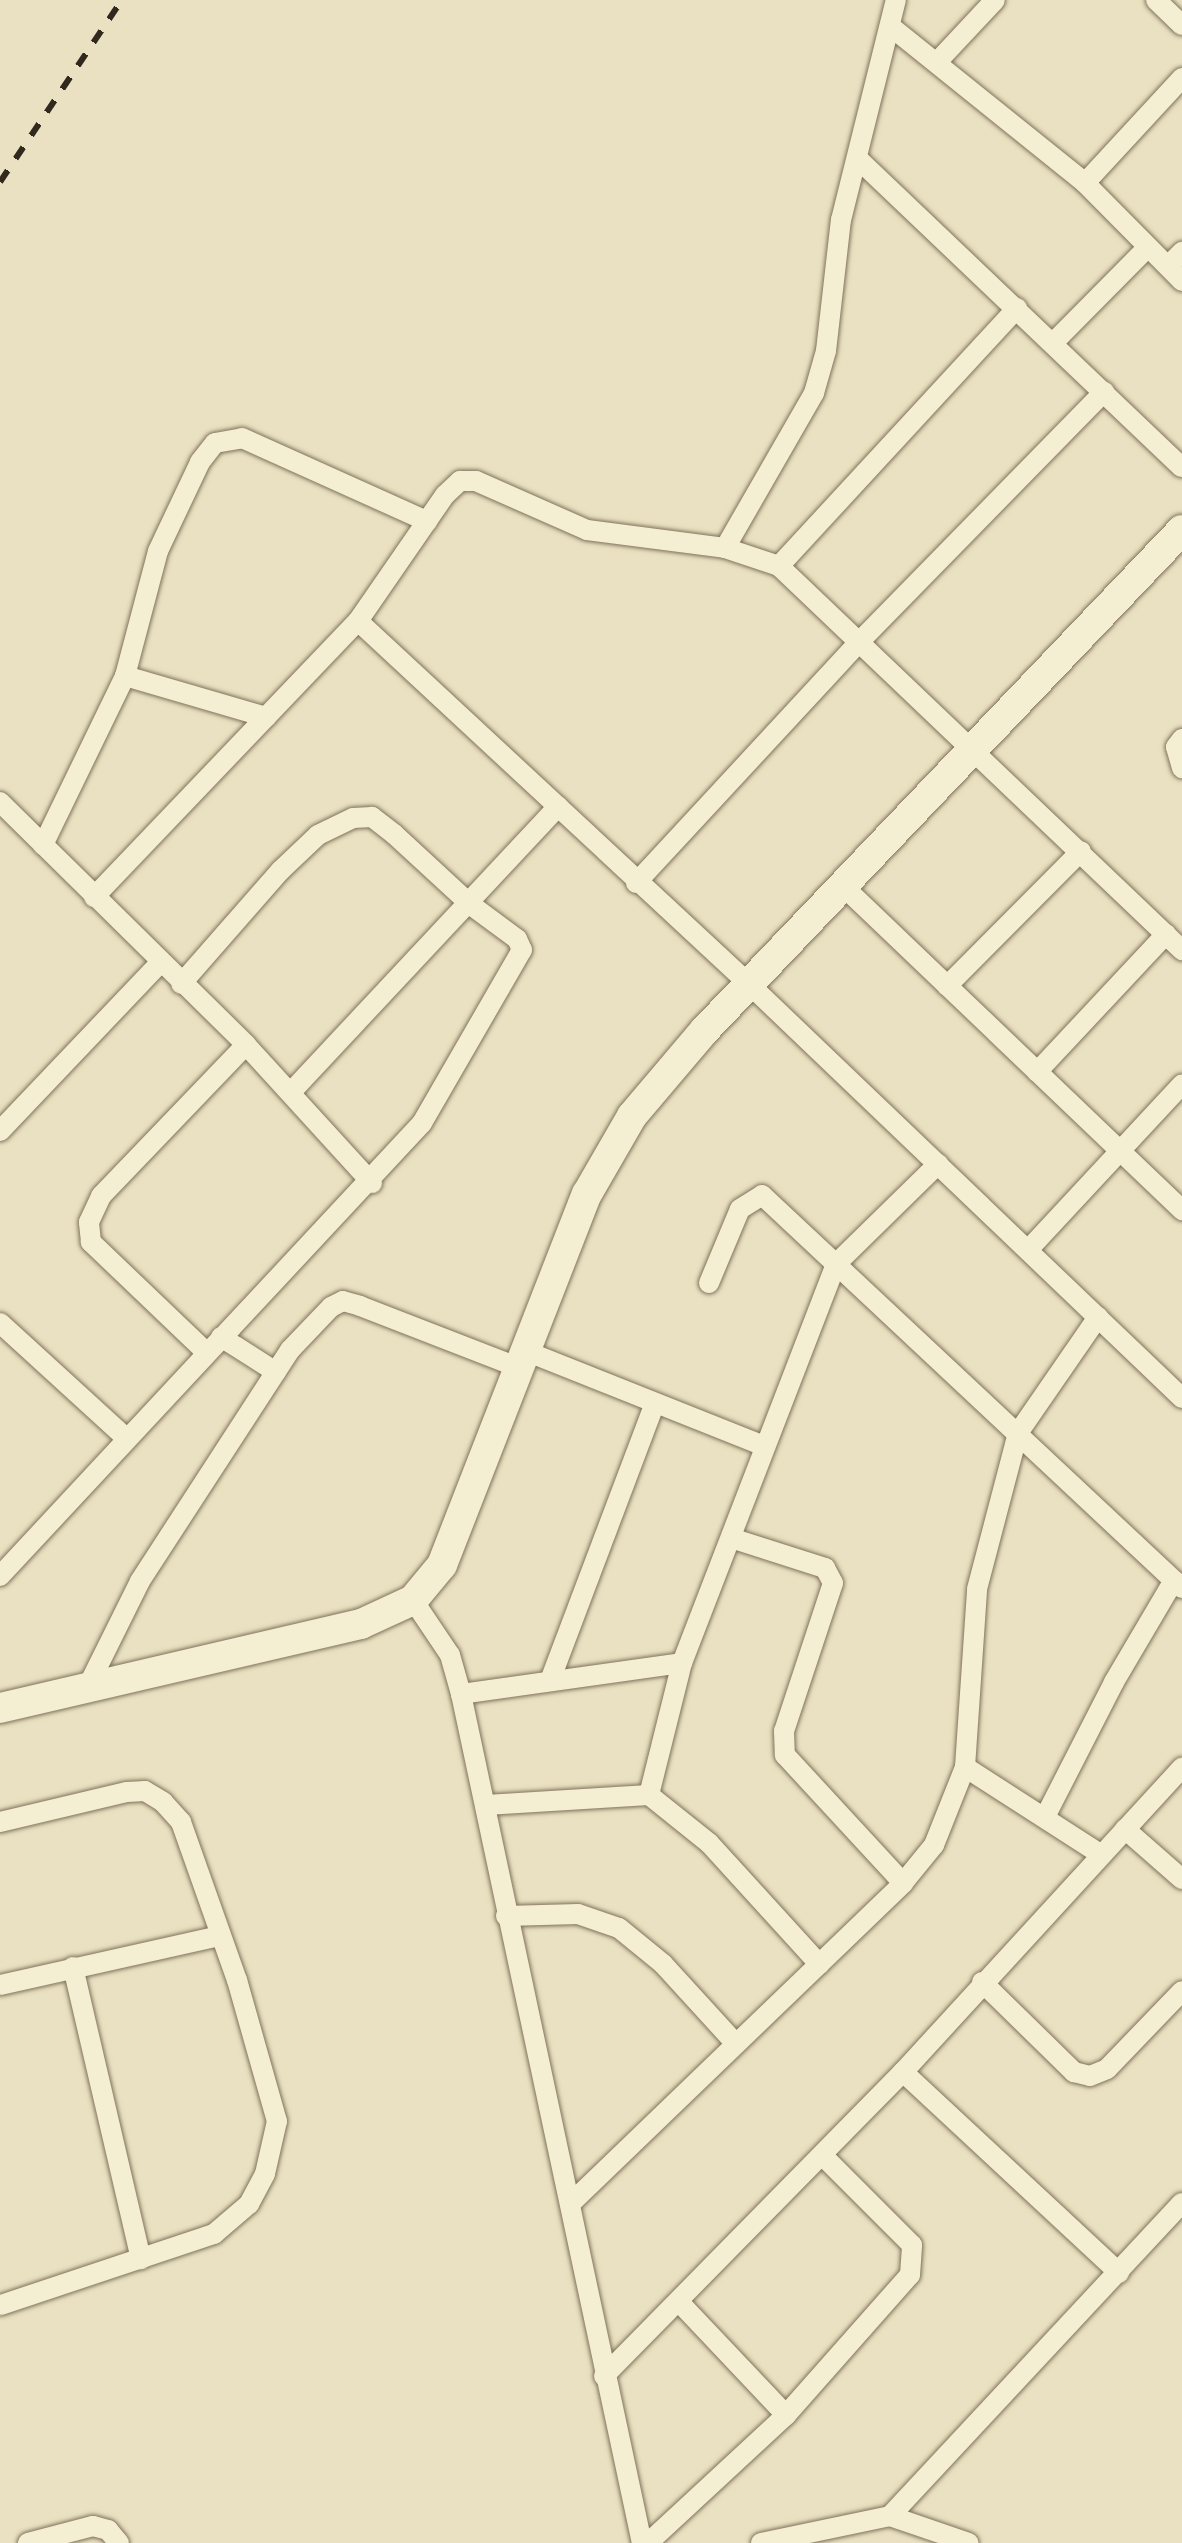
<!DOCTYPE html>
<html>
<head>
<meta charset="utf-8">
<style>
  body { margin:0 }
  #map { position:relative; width:1182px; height:2543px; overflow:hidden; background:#e9e1c1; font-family:Lora,serif }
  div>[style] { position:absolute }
  .roads { filter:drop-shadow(0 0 2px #80725b) drop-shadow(0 0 2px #80725b) }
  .street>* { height:20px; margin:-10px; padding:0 10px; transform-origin:10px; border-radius:10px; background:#f4eed3 }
  .secondary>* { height:30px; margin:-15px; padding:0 15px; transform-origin:15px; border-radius:15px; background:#f4eed3 }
  .rail>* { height:6px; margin-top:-3px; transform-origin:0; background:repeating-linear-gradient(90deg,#31291d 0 14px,transparent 0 28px) }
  span { translate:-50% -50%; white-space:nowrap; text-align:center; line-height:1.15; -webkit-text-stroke:6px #f1ead0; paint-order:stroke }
</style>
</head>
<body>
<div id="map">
  <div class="roads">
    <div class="street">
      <div style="left:1156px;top:0;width:36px;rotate:44deg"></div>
      <div style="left:890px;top:26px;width:250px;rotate:38.8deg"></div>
      <div style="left:1085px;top:183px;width:138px;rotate:45.3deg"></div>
      <div style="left:938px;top:61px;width:83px;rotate:-46.9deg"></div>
      <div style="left:857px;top:158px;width:448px;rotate:43.6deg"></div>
      <div style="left:1085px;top:183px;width:143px;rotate:-47.3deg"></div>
      <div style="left:1168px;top:266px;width:20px;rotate:-45deg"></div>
      <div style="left:1053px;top:343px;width:135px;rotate:-45.3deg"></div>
      <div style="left:725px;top:548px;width:179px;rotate:-60.1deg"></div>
      <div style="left:814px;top:393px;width:44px;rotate:-74.1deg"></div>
      <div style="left:826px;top:351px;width:132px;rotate:-83.5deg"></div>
      <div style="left:841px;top:220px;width:227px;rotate:-76deg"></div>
      <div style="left:779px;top:566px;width:351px;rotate:-47.3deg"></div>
      <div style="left:358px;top:621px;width:534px;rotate:42.87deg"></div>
      <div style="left:749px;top:984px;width:599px;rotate:43.71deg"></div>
      <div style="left:125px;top:676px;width:147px;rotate:16.2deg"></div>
      <div style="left:1182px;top:739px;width:10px;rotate:127deg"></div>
      <div style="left:1176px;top:747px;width:22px;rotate:74deg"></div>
      <div style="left:0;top:802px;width:346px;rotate:44.6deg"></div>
      <div style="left:246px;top:1045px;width:187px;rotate:47.6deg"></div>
      <div style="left:43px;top:845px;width:188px;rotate:-64.1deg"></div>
      <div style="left:125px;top:676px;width:129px;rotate:-75.2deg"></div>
      <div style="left:158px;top:551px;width:98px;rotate:-64.7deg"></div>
      <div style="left:200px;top:462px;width:24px;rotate:-52deg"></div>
      <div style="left:215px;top:443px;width:27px;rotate:-10deg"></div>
      <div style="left:242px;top:438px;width:203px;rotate:24.2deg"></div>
      <div style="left:636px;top:883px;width:330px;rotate:-47.2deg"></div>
      <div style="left:860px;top:641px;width:349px;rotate:-45.6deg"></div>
      <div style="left:844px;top:887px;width:468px;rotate:43.7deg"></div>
      <div style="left:94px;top:897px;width:382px;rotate:-46.3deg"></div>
      <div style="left:358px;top:621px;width:153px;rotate:-55.4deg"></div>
      <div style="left:445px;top:495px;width:21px;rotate:-43deg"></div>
      <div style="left:460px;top:481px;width:16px"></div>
      <div style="left:476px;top:481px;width:121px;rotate:23.8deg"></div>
      <div style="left:587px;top:530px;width:139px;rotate:7.4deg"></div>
      <div style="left:725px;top:548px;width:57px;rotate:18.4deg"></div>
      <div style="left:779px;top:566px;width:557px;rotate:43.62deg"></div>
      <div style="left:947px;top:986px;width:190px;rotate:-45.2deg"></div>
      <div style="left:1037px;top:1072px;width:189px;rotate:-46.9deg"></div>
      <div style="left:291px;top:1092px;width:391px;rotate:-46.9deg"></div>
      <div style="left:0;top:1131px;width:231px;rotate:-46.4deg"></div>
      <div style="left:1028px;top:1250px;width:226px;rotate:-47.1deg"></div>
      <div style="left:709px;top:1283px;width:80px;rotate:-67.3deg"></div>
      <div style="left:740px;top:1209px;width:26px;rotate:-32deg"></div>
      <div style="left:762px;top:1195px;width:575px;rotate:43.1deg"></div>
      <div style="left:0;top:1323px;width:172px;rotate:42.4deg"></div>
      <div style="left:221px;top:1337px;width:65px;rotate:32.5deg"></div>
      <div style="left:523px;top:1350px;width:259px;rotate:21.7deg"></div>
      <div style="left:207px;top:1353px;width:161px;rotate:-136.3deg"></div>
      <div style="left:91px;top:1242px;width:20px;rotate:-96deg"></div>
      <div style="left:89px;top:1222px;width:29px;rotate:-65deg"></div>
      <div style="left:101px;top:1196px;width:209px;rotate:-46.2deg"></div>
      <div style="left:731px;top:1538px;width:99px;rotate:17.7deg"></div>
      <div style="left:825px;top:1568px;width:17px;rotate:62deg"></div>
      <div style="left:833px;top:1583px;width:156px;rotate:108.3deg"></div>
      <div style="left:784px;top:1731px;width:24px;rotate:88deg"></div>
      <div style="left:785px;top:1755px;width:174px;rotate:47.3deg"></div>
      <div style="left:0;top:1576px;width:619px;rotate:-47.03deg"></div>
      <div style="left:422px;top:1123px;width:200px;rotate:-60deg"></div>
      <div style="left:522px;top:950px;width:12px;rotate:-114deg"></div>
      <div style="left:517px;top:939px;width:57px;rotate:-143.5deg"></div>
      <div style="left:471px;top:905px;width:105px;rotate:-137.3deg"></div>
      <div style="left:394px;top:834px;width:28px;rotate:-142deg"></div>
      <div style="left:372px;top:817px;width:19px;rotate:177deg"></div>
      <div style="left:353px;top:818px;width:39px;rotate:154deg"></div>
      <div style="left:318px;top:835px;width:52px;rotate:136.5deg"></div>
      <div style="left:280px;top:871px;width:150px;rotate:131.2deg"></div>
      <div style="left:413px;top:1600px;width:66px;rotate:56.1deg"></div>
      <div style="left:450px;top:1655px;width:41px;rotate:74.2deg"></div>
      <div style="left:461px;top:1694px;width:868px;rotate:77.97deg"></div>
      <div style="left:551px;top:1678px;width:292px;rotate:-69.3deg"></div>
      <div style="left:87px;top:1688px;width:119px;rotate:-63.6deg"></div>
      <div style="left:140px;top:1581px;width:275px;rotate:-57deg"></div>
      <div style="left:290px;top:1350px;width:59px;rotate:-46.4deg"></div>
      <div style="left:331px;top:1307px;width:13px;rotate:-27deg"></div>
      <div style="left:343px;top:1301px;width:18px;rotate:16deg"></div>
      <div style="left:360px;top:1306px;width:168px;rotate:21.2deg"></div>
      <div style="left:461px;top:1694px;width:223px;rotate:-8deg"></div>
      <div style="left:965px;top:1767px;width:161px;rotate:32.8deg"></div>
      <div style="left:649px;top:1795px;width:136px;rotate:-76deg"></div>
      <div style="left:682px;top:1663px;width:428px;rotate:-68.9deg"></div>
      <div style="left:836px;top:1264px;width:143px;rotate:-44.4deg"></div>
      <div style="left:486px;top:1805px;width:163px;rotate:-3.5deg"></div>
      <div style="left:649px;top:1795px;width:77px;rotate:38.7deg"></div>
      <div style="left:709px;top:1843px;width:164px;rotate:47.7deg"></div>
      <div style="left:1045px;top:1817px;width:152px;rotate:-62.9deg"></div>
      <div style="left:1114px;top:1682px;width:118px;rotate:-59.5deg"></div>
      <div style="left:0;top:1822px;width:130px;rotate:-13.3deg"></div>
      <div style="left:127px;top:1792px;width:18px;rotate:-3deg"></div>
      <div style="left:145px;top:1791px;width:21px;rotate:31deg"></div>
      <div style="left:163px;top:1802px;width:27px;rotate:48deg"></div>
      <div style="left:181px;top:1822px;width:168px;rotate:70.5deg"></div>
      <div style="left:237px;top:1980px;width:147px;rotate:74.2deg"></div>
      <div style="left:277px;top:2121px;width:54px;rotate:102.8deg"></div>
      <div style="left:265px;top:2174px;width:34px;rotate:118deg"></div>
      <div style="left:249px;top:2204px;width:46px;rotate:139.4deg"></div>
      <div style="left:214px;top:2234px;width:225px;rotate:161.6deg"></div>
      <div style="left:1125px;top:1829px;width:76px;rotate:41.3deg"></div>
      <div style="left:506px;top:1916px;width:72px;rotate:-1.6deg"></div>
      <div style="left:578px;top:1914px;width:43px;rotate:18.9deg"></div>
      <div style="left:619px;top:1928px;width:57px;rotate:39.3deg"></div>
      <div style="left:663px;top:1964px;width:108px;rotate:47.6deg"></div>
      <div style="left:73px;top:1967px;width:300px;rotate:76.9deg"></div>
      <div style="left:982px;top:1982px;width:129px;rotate:44.4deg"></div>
      <div style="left:1074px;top:2072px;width:16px;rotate:14deg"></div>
      <div style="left:1090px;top:2076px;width:18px;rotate:-22deg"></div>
      <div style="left:1107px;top:2069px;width:108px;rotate:-46.1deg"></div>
      <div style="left:0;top:1985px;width:224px;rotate:-12.6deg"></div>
      <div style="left:903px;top:2072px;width:295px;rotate:42.9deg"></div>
      <div style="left:572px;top:2202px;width:460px;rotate:-43.9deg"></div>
      <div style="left:903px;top:1883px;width:49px;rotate:-50.8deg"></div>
      <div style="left:934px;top:1845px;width:84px;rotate:-68.3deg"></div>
      <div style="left:965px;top:1767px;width:178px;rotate:-86.1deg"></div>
      <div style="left:977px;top:1589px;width:161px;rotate:-75.3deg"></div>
      <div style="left:1018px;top:1433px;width:141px;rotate:-55.4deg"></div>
      <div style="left:681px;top:2304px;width:153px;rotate:46.6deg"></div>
      <div style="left:604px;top:2376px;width:426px;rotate:-45.5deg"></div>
      <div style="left:903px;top:2072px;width:413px;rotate:-47.5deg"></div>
      <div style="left:890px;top:2516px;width:428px;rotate:-47deg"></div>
      <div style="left:28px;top:2543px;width:67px;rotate:-14.7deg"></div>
      <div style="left:93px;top:2526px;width:16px;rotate:15deg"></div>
      <div style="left:108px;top:2530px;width:17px;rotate:50deg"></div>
      <div style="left:648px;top:2543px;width:188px;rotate:-42.8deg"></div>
      <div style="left:786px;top:2415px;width:187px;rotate:-48.5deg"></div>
      <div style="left:910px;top:2275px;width:30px;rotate:-86deg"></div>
      <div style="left:912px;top:2245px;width:126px;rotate:-135deg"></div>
      <div style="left:761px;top:2543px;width:132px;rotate:-11.8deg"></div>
      <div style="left:890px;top:2516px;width:83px;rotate:18.9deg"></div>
    </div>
    <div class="secondary">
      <div style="left:0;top:1708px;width:371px;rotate:-13.1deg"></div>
      <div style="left:361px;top:1624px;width:57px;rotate:-24.8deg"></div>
      <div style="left:413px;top:1600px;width:45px;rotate:-50.4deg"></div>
      <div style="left:442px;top:1565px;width:398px;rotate:-68.7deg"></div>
      <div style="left:587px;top:1194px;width:90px;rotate:-60deg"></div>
      <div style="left:632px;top:1116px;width:113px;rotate:-49.7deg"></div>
      <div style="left:705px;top:1030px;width:691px;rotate:-46.35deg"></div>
    </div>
  </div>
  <div class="rail">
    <div style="left:0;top:182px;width:219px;rotate:-56.2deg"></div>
  </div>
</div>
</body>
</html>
